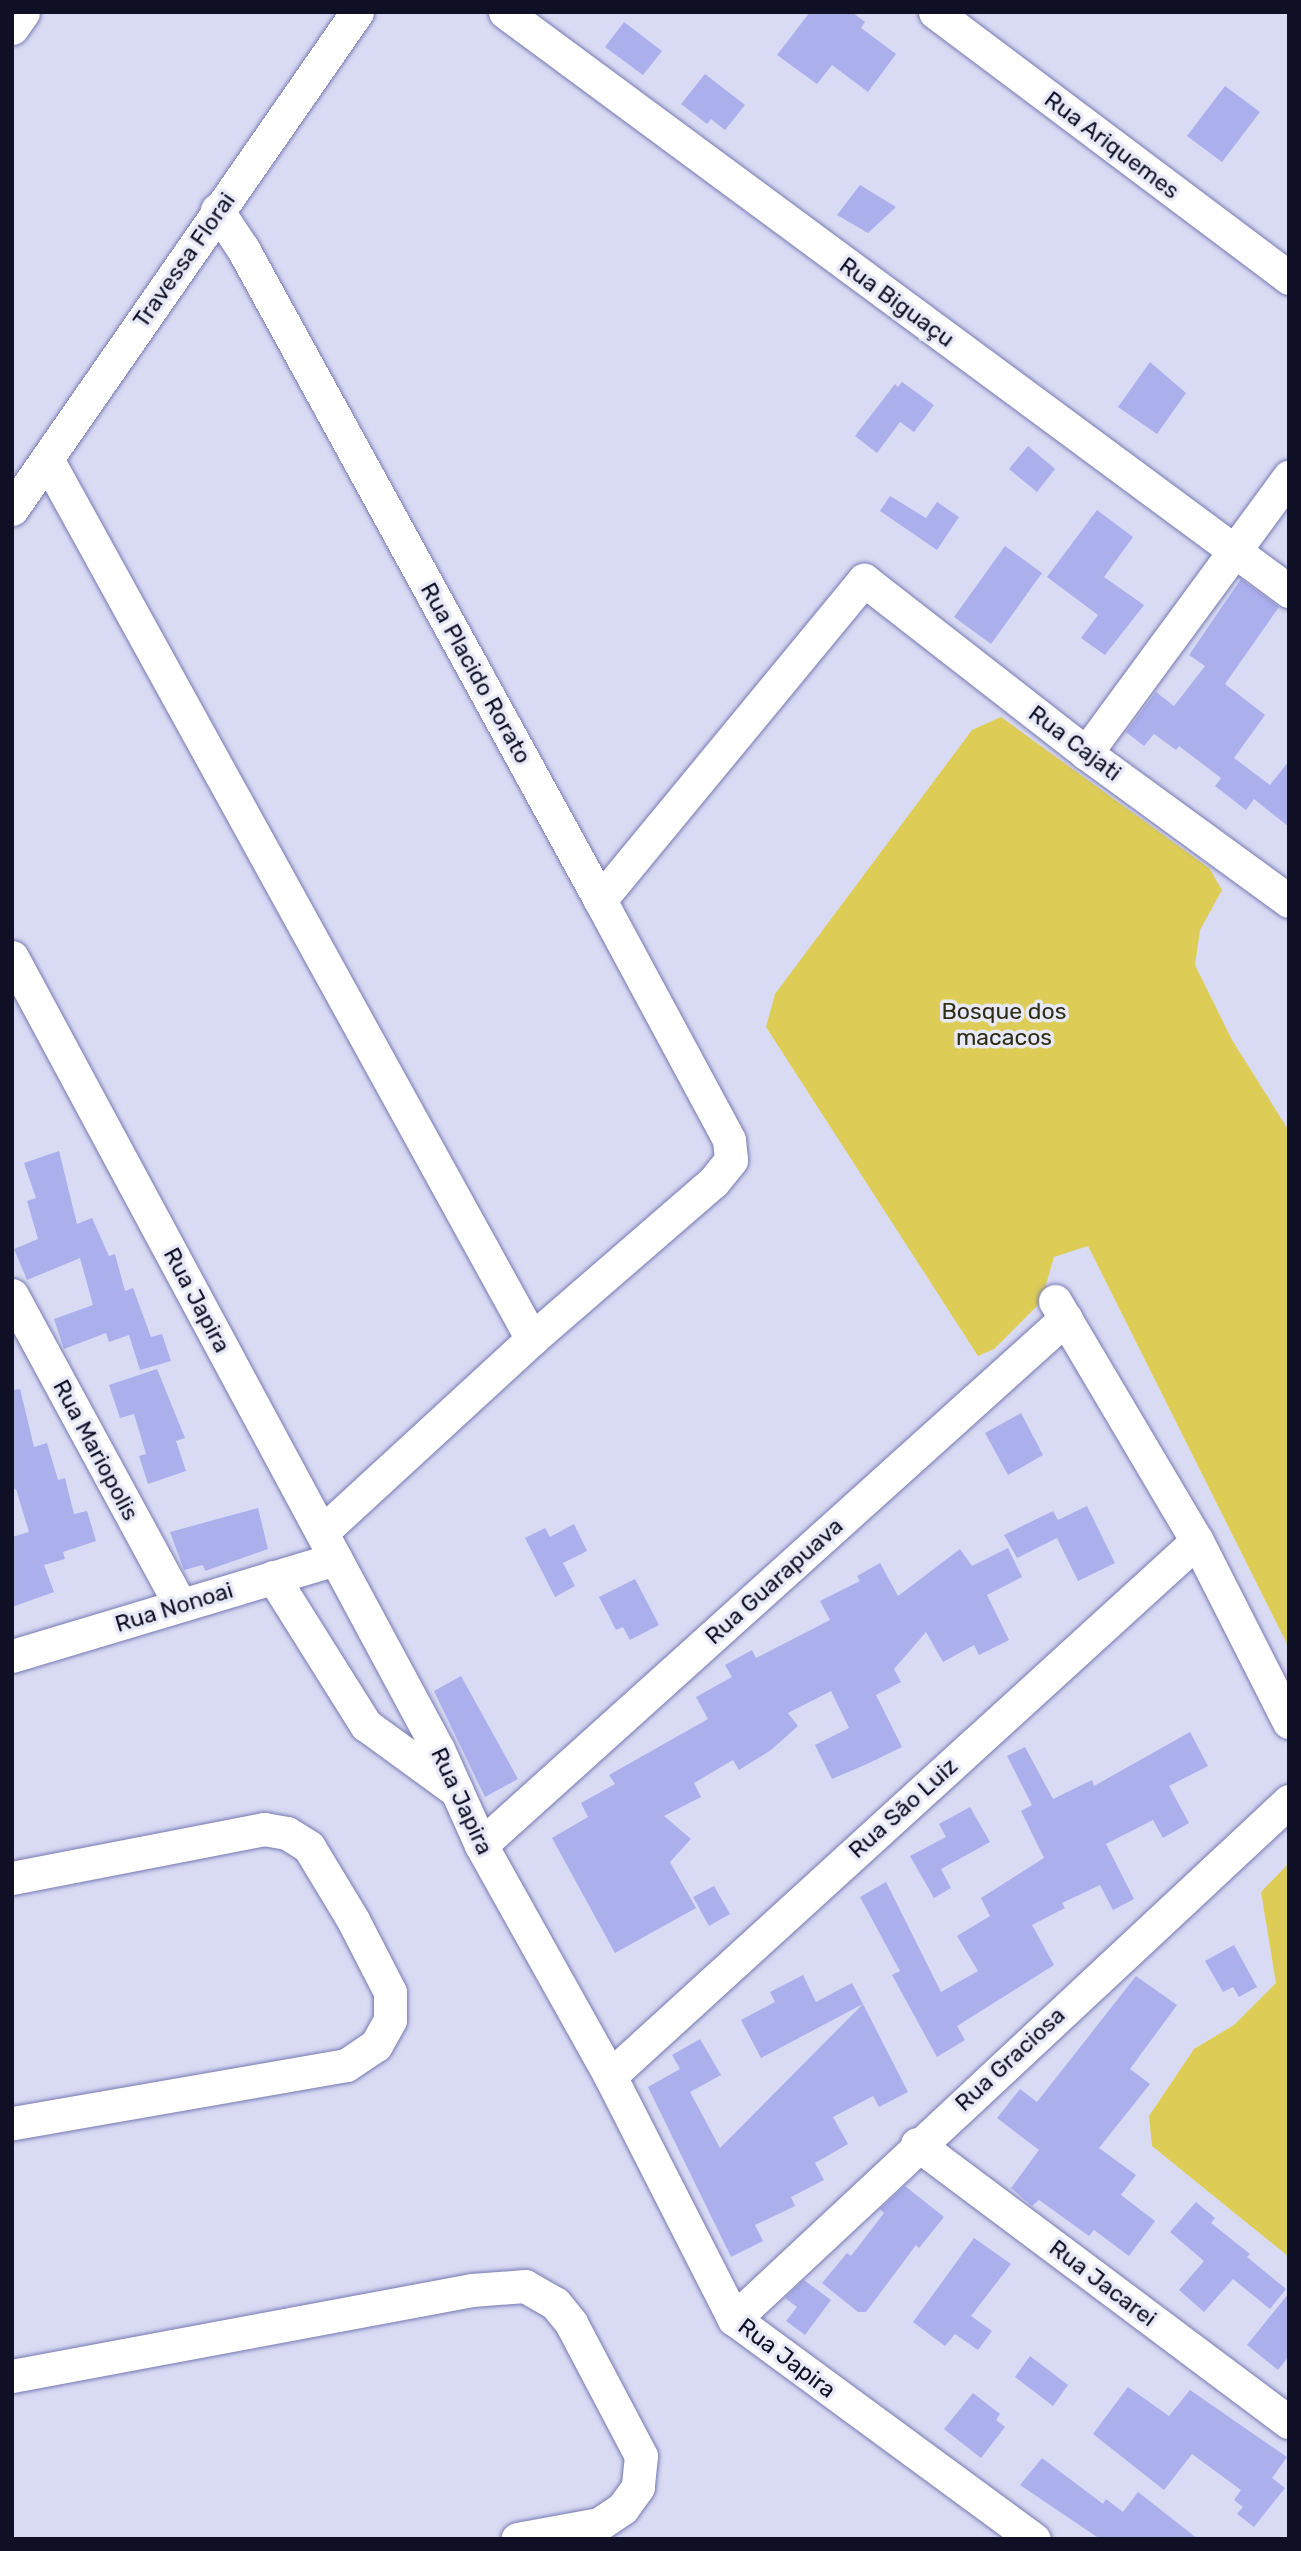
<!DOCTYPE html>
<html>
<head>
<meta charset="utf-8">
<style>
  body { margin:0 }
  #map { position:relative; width:1301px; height:2551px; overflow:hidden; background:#d9dbf4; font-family:Rubik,sans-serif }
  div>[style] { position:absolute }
  .green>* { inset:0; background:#ddcd57 }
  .building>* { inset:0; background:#abafec }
  .roads { filter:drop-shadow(0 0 2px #7679b2) drop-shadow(0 0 2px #7679b2) }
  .minor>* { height:33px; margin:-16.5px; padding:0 16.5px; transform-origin:16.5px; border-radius:16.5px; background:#fff }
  span { translate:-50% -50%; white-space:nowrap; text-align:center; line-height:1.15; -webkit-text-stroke:7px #e8e9f6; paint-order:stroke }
  .street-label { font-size:23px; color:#0f0f25 }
  .park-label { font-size:23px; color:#2f2c15 }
  .frame { position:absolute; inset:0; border:14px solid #0f0f25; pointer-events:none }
</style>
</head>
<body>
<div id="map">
  <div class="green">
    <div style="clip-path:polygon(1001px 717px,1209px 868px,1222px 890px,1200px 930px,1195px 965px,1232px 1040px,1289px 1131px,1289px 1648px,1088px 1246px,1054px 1257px,1041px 1302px,994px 1349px,978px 1356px,766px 1027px,775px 994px,972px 730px)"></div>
    <div style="clip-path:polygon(1289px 1863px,1289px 2257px,1152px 2146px,1149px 2116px,1194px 2049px,1234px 2025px,1276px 1983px,1261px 1892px)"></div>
  </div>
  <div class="building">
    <div style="clip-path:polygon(810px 12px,852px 12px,865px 22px,861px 28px,896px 54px,868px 92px,832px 65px,817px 84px,777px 55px)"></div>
    <div style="clip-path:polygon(624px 22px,662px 51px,643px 75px,605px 47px)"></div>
    <div style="clip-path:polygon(705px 74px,745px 105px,725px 130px,711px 119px,707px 124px,681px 104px)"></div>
    <div style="clip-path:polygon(1225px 86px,1260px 112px,1222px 162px,1187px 136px)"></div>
    <div style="clip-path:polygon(860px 185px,896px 207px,868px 233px,837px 215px)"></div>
    <div style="clip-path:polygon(1150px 362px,1186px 393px,1157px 434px,1118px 407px)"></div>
    <div style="clip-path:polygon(902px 382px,934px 405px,914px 432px,900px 422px,877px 453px,855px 436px,895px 384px,898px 387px)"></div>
    <div style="clip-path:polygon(1028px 446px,1055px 469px,1037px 492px,1009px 469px)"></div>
    <div style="clip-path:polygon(890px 496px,926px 518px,937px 502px,959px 517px,937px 550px,880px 511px)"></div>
    <div style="clip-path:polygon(1097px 510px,1133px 537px,1104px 577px,1144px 605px,1105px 655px,1081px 638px,1098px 615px,1047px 577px)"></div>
    <div style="clip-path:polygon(1005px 546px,1042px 573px,991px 644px,954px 617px)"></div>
    <div style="clip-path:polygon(1241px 579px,1279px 607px,1225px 684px,1265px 715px,1234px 758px,1270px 785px,1289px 761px,1289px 827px,1254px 799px,1246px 810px,1215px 786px,1221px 778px,1179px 746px,1176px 750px,1154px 734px,1144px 746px,1126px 732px,1156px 692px,1174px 706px,1205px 666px,1189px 655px)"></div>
    <div style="clip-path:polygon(59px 1151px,77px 1224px,92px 1218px,109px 1256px,115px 1254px,125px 1291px,133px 1288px,151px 1337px,162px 1334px,171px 1361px,140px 1370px,129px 1335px,109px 1342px,106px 1333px,64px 1349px,54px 1319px,93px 1305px,80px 1258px,27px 1280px,14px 1249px,38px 1239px,27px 1201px,36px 1198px,24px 1163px)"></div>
    <div style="clip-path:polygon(157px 1369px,185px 1438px,176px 1441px,186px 1471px,148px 1484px,139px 1456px,146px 1454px,134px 1414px,120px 1418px,109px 1385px)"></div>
    <div style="clip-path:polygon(20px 1389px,34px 1447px,47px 1443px,58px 1480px,65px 1478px,74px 1514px,87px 1511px,96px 1541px,63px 1552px,65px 1559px,44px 1565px,54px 1592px,12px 1607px,12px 1537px,29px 1532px,16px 1489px,12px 1490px,12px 1390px)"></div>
    <div style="clip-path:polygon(1021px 1413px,1043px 1455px,1008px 1475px,985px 1433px)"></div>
    <div style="clip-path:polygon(1087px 1506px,1115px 1563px,1078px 1581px,1057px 1538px,1017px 1558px,1004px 1535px,1053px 1511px,1058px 1520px)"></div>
    <div style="clip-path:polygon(258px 1508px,268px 1549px,205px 1571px,203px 1565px,184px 1570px,170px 1532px)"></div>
    <div style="clip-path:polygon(574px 1524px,587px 1551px,563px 1563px,575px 1586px,555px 1597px,525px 1538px,545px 1528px,550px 1537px)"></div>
    <div style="clip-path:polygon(1008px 1548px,1022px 1577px,987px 1595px,1009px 1640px,979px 1655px,974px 1645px,943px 1662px,926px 1632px,894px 1669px,901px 1682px,876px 1695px,902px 1747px,867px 1764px,832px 1779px,815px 1745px,849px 1728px,831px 1691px,788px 1713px,798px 1726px,771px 1750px,739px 1770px,733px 1760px,694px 1783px,701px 1797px,664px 1816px,691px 1839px,670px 1862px,696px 1908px,615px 1953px,552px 1838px,588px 1817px,581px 1803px,615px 1784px,609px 1775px,708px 1719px,696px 1697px,732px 1677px,725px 1665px,752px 1650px,756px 1658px,830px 1620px,820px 1601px,860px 1581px,857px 1576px,880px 1563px,898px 1596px,960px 1549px,972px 1566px)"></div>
    <div style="clip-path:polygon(635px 1579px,659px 1625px,630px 1640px,623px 1627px,616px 1630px,599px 1597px)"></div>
    <div style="clip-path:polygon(461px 1676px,518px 1779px,485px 1797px,434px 1691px)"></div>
    <div style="clip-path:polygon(1190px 1732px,1208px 1766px,1169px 1786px,1189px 1823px,1163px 1838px,1153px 1820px,1106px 1844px,1134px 1899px,1113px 1910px,1100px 1885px,1062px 1903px,1065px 1908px,1032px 1925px,1054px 1965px,957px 2026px,965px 2040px,937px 2057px,892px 1975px,900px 1971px,860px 1897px,886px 1882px,941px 1992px,978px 1971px,957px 1936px,990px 1916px,981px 1898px,1044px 1858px,1021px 1811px,1032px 1805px,1007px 1756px,1025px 1747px,1053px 1799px,1092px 1780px,1094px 1786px)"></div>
    <div style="clip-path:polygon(970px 1807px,990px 1842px,941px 1869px,951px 1888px,934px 1898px,910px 1856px,946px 1837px,939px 1824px)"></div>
    <div style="clip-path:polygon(714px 1886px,730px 1914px,709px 1926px,693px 1897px)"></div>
    <div style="clip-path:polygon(1234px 1945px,1257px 1987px,1239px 1997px,1233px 1987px,1223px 1992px,1205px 1961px)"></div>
    <div style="clip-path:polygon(803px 1975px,816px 2002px,852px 1983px,863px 2004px,761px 2058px,741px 2020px,775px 2002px,770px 1992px)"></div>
    <div style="clip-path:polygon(1136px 1976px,1177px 2005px,1130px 2069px,1150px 2084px,1099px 2148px,1136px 2175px,1121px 2195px,1155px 2221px,1129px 2256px,1094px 2230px,1089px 2236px,1039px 2200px,1032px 2206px,1011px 2188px,1039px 2150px,997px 2118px,1020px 2089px,1037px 2102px)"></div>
    <div style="clip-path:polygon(863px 2004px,908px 2092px,879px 2107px,873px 2096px,833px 2117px,848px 2144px,815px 2163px,824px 2180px,791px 2197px,795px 2206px,755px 2225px,763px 2241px,731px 2257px,648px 2087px,680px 2069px,672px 2055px,700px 2039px,721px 2075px,690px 2092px,720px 2148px)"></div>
    <div style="clip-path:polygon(905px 2186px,944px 2217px,919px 2248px,916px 2245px,866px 2312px,858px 2312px,822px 2283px,847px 2253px,851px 2256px,884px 2213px,880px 2209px)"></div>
    <div style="clip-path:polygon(1196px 2202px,1215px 2218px,1211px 2223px,1250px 2254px,1247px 2257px,1286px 2289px,1270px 2309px,1233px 2279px,1204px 2312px,1179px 2290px,1204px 2261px,1170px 2232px)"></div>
    <div style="clip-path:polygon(974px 2238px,1011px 2264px,971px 2316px,992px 2331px,978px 2350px,955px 2334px,945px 2346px,913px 2322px)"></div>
    <div style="clip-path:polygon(804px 2280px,831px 2300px,805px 2335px,786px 2321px,797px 2307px,785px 2298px)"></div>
    <div style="clip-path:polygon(1289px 2293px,1289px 2356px,1278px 2370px,1247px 2345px)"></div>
    <div style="clip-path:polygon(1030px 2356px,1068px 2385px,1053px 2406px,1015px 2377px)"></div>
    <div style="clip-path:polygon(1128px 2387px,1169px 2416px,1190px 2390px,1287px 2457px,1272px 2478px,1285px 2488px,1254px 2527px,1237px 2514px,1243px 2507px,1234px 2500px,1241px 2490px,1192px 2454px,1164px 2490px,1093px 2434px)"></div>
    <div style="clip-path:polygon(973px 2393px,1000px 2414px,996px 2420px,1005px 2427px,981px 2458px,944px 2429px)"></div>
    <div style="clip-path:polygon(1042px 2458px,1103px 2504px,1106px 2499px,1123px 2512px,1138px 2492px,1198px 2539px,1100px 2539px,1020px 2485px)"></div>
  </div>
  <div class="roads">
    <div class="minor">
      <div style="left:505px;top:12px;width:975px;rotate:36.45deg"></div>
      <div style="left:935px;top:12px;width:443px;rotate:36.9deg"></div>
      <div style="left:12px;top:28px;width:19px;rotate:-55deg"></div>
      <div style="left:217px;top:210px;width:47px;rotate:56.3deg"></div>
      <div style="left:243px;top:249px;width:742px;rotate:61.26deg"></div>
      <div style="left:600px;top:900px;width:272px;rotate:61.7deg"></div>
      <div style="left:729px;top:1140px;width:20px;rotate:84deg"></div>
      <div style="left:731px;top:1160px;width:28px;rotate:129deg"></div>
      <div style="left:713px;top:1182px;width:240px;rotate:139.1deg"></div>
      <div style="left:532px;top:1339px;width:285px;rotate:137.4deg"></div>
      <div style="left:47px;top:459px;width:1005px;rotate:61.14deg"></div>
      <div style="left:12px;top:509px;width:605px;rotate:-55.23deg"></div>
      <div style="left:1086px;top:753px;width:343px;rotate:-53.7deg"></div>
      <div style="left:600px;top:900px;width:415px;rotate:-50.5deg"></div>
      <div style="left:864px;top:580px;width:281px;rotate:37.9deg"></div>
      <div style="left:1086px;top:753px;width:251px;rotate:36.1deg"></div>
      <div style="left:12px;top:957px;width:899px;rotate:61.73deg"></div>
      <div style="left:438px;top:1749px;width:105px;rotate:65.9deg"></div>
      <div style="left:481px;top:1845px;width:265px;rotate:60.8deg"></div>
      <div style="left:610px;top:2076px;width:273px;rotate:63deg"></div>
      <div style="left:734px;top:2319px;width:372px;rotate:36.3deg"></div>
      <div style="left:12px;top:1295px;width:352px;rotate:61.5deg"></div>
      <div style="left:1055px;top:1301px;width:279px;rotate:59.4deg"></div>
      <div style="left:1197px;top:1541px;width:203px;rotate:63.1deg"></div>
      <div style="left:273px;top:1577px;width:175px;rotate:57.9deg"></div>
      <div style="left:366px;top:1725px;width:112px;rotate:36deg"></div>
      <div style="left:12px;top:1656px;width:338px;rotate:-16.7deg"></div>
      <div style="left:481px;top:1845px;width:787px;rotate:-42.01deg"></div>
      <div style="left:12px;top:1878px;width:257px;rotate:-11deg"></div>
      <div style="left:264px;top:1829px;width:23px;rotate:10deg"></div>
      <div style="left:287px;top:1833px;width:26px;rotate:32deg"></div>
      <div style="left:309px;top:1847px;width:85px;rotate:58.9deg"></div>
      <div style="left:353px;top:1920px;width:81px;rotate:62.8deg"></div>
      <div style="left:390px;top:1992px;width:28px;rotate:90deg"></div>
      <div style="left:390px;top:2020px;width:29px;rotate:119deg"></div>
      <div style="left:376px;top:2045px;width:36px;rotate:146deg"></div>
      <div style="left:346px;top:2065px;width:339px;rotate:170.1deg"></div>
      <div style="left:610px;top:2076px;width:794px;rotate:-42.35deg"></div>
      <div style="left:917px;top:2144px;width:464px;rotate:36.8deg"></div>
      <div style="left:734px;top:2319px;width:759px;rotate:-43.03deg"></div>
      <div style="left:12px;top:2376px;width:468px;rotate:-10.6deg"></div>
      <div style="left:472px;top:2290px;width:53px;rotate:-4.3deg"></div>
      <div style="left:525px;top:2286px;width:34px;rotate:30deg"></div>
      <div style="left:555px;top:2303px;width:26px;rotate:51deg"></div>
      <div style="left:571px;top:2323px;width:150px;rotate:62.2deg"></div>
      <div style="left:641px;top:2456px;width:31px;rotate:96deg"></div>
      <div style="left:638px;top:2487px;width:26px;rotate:126deg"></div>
      <div style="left:623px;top:2508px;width:29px;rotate:146deg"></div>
      <div style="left:599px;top:2524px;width:83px;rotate:169.6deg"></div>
    </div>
  </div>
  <div class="street-label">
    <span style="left:1112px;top:145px;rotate:37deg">Rua Ariquemes</span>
    <span style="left:184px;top:260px;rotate:-55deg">Travessa Florai</span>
    <span style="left:897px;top:302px;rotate:36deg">Rua Biguaçu</span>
    <span style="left:476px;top:673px;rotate:61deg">Rua Placido Rorato</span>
    <span style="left:1075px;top:743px;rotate:37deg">Rua Cajati</span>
    <span style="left:197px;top:1300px;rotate:62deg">Rua Japira</span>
    <span style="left:96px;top:1450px;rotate:62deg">Rua Mariopolis</span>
    <span style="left:774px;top:1581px;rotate:-42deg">Rua Guarapuava</span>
    <span style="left:174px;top:1607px;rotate:-17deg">Rua Nonoai</span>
    <span style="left:462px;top:1801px;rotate:65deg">Rua Japira</span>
    <span style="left:903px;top:1808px;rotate:-42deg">Rua São Luiz</span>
    <span style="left:1010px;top:2059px;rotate:-43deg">Rua Graciosa</span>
    <span style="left:1103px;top:2283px;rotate:37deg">Rua Jacarei</span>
    <span style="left:787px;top:2358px;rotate:37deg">Rua Japira</span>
  </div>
  <div class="park-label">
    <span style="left:1004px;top:1024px">Bosque dos<br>macacos</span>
  </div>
  <div class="frame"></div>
</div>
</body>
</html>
